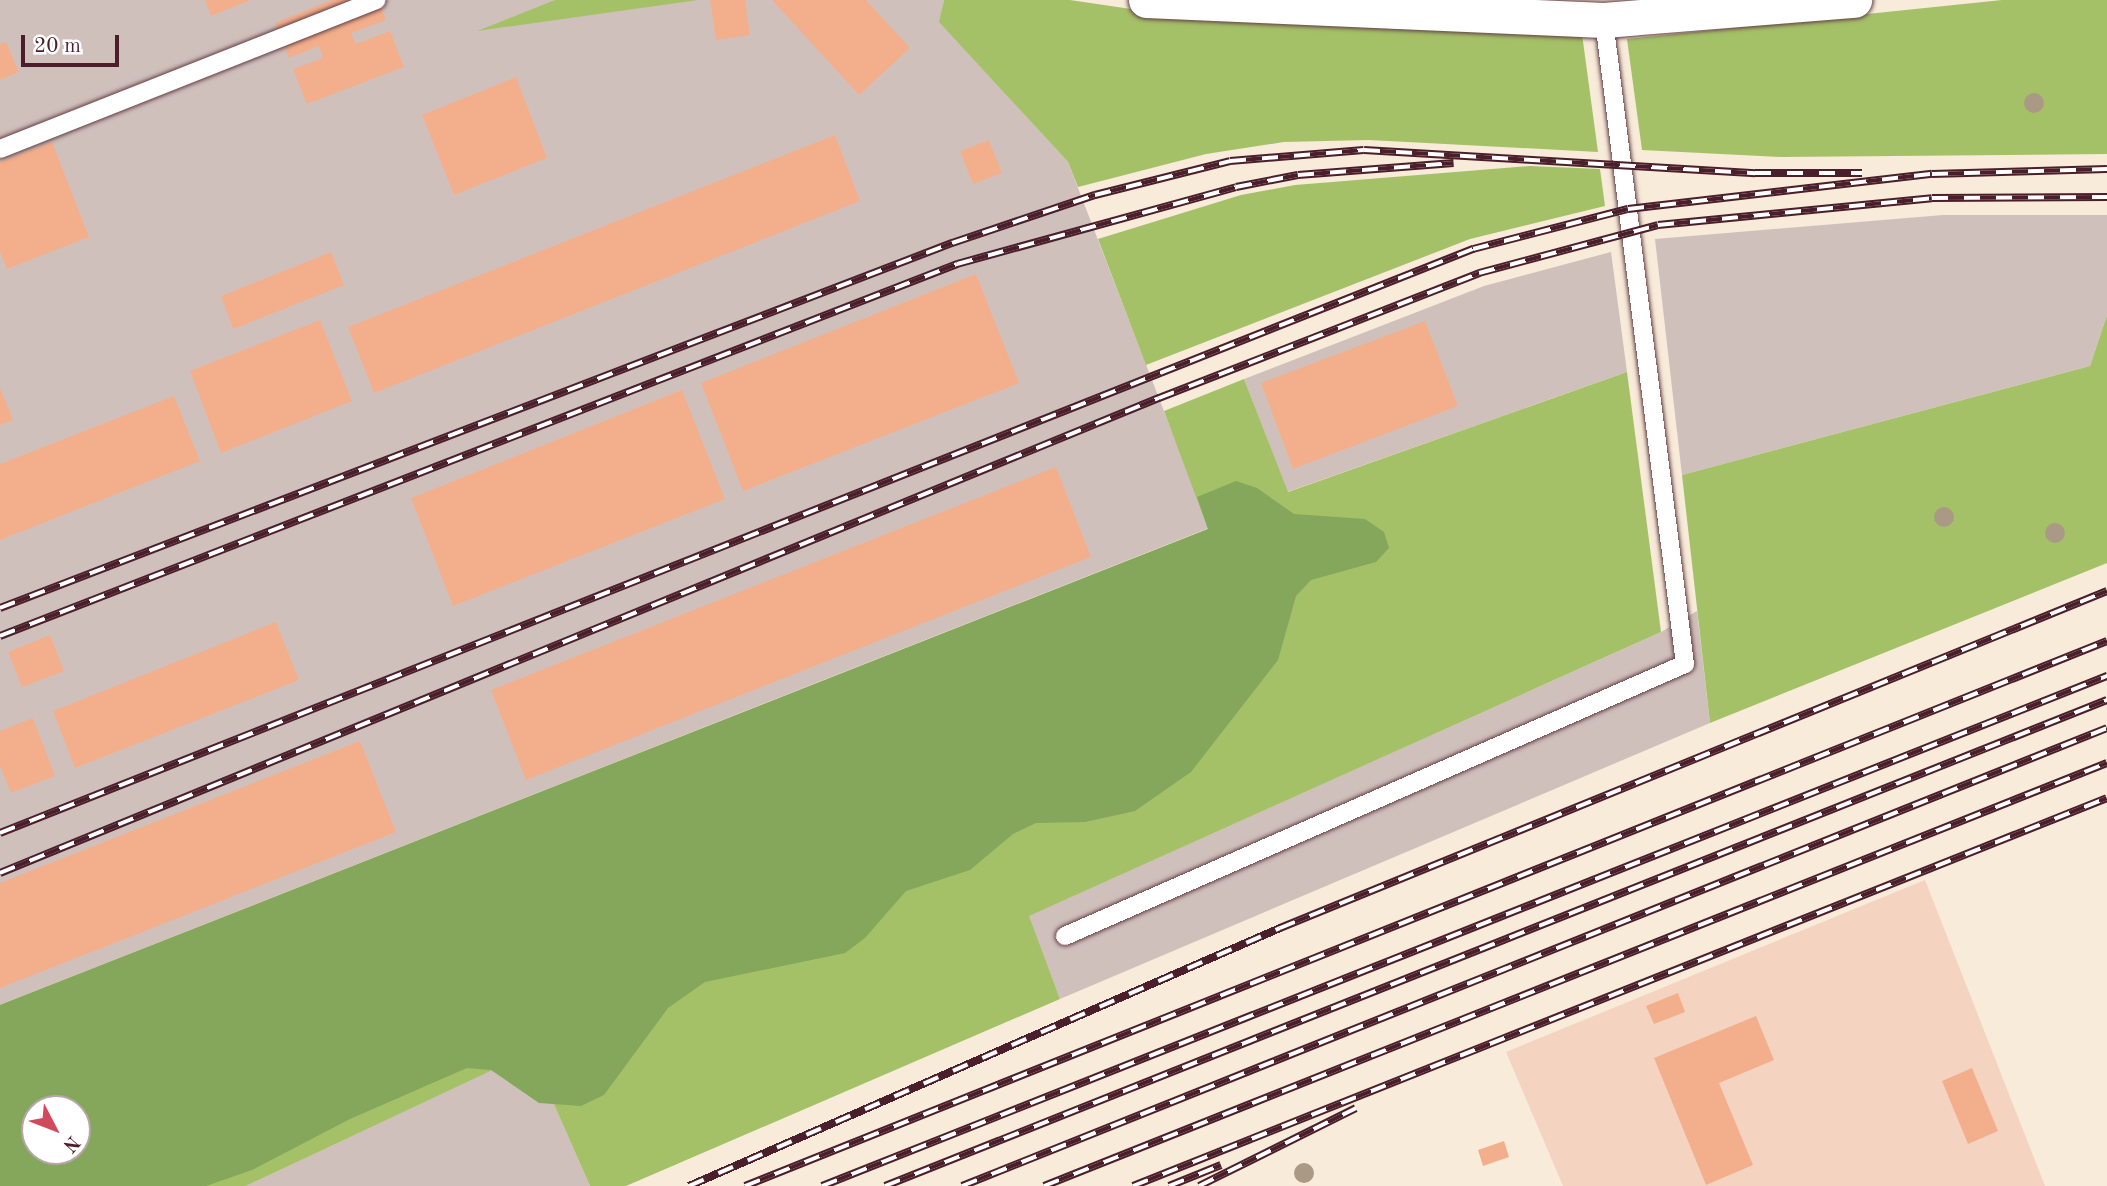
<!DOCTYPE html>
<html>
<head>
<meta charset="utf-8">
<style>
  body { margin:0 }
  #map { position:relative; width:2107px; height:1186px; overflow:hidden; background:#f8ebd9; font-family:"Old Standard TT",serif }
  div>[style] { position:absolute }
  .built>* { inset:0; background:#f4d3c1 }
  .industrial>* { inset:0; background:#d0c0bc }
  .green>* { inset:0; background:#a5c168 }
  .forest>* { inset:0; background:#84a75c }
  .building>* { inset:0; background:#f3af8c }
  .roads { filter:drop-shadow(0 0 2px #643e45) drop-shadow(0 0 2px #643e45) }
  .service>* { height:18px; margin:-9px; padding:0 9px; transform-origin:9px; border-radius:9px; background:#fff }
  .minor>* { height:35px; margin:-17.5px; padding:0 17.5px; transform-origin:17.5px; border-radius:17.5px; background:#fff }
  .rail>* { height:8px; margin-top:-4px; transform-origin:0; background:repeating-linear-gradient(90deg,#fff 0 16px,#4a1f2b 0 32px); box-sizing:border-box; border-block:2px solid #4a1f2b }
  .trees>* { width:20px; height:20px; margin:-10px; border-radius:50%; background:#aa9a85 }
  span { translate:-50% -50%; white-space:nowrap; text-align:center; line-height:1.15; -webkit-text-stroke:5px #fff; paint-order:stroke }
  .north { position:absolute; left:21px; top:1095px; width:70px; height:70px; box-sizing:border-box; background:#fff; border:2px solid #b7a5aa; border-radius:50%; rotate:132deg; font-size:19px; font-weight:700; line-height:28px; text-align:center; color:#4a1f2b }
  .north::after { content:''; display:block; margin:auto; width:24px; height:32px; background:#d1495b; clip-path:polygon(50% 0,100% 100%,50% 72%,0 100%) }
  .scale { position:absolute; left:21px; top:35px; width:98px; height:32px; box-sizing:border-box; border:4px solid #4a1f2b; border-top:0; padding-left:9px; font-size:21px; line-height:24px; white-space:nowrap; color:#4a1f2b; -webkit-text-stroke:5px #fff; paint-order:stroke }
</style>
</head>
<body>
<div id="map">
  <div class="built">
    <div style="clip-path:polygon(1925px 880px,2045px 1186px,1563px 1186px,1506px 1052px)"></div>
  </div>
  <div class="industrial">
    <div style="clip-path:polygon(0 0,944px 0,940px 22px,1068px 162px,1209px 528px,0 1005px)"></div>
    <div style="clip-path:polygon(1943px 215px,2107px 215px,2107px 315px,2090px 366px,1682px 475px,1655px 239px)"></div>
    <div style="clip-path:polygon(1611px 252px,1627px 372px,1287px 492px,1244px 379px,1484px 286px)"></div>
    <div style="clip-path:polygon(1697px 611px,1710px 723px,1060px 999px,1028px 916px,1661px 632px)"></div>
    <div style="clip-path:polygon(531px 1051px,590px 1186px,246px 1186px)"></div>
  </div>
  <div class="green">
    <div style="clip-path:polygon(555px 0,698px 0,477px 31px)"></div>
    <div style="clip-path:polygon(944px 0,1070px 0,1185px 17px,1582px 34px,1598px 152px,1369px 140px,1284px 142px,1206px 154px,1078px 187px,1068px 162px,939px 22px)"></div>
    <div style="clip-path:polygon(2002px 0,2107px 0,2107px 154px,1782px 157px,1642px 150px,1627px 39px)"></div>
    <div style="clip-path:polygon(1530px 166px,1600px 169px,1605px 206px,1470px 239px,1146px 365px,1098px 239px,1241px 195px,1295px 185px)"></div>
    <div style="clip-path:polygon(2107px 315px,2107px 563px,1710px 723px,1682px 475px,2090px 366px)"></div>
    <div style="clip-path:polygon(evenodd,1627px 372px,1661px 632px,1029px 916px,1060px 999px,626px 1186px,590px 1186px,531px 1052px,246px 1186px,0 1186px,0 1005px,1208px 529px,1164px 411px,1244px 379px,1288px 492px,1627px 372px,35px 1109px,77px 1109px,77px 1151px,35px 1151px,35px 1109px)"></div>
  </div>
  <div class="forest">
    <div style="clip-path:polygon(evenodd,1236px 481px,1257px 488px,1294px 514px,1365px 519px,1384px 532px,1389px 548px,1376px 562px,1311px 580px,1296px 596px,1278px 660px,1191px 772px,1135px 811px,1085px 822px,1036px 823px,1013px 834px,970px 870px,906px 891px,865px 938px,845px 953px,705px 982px,668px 1008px,604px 1095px,581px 1106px,539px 1103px,491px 1070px,467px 1068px,350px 1119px,252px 1170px,206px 1186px,0 1186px,0 1005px,1208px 529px,1197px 497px,1236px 481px,35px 1109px,77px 1109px,77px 1151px,35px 1151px,35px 1109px)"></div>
  </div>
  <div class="building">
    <div style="clip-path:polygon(205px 0,251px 0,211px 16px)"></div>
    <div style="clip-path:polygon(332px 0,378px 0,386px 20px,351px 33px,356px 44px,390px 31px,404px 67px,307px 104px,293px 69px,323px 58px,319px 46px,289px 58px,275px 23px)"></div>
    <div style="clip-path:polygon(710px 0,745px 0,750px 35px,716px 40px)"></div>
    <div style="clip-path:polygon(772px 0,866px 0,910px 48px,859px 95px)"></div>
    <div style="clip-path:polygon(6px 42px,19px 72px,0 80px,0 44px)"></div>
    <div style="clip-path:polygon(516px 77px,547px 158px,454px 195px,422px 115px)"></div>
    <div style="clip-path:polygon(835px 135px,860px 201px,374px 393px,348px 327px)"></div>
    <div style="clip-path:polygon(989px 140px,1002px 173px,973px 184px,960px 151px)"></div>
    <div style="clip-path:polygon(52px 142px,89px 237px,7px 269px,0 252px,0 162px)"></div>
    <div style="clip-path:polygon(331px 252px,344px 285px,233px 329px,221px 296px)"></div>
    <div style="clip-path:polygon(976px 274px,1019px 383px,743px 491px,701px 383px)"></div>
    <div style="clip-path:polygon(320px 320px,352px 401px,221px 453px,190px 371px)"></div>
    <div style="clip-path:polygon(1425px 321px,1458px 406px,1293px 469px,1261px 383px)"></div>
    <div style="clip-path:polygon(0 388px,13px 420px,0 425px)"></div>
    <div style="clip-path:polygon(682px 390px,725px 499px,453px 606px,411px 498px)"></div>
    <div style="clip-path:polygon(174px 396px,200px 461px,0 540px,0 464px)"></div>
    <div style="clip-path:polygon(1056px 467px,1091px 557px,526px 780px,491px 690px)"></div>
    <div style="clip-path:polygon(276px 622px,299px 680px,75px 768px,53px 711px)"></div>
    <div style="clip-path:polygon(50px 635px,64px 671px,22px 687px,8px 652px)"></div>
    <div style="clip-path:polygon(33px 718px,55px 776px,11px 793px,0 766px,0 731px)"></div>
    <div style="clip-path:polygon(360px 741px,396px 832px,0 988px,0 883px)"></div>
    <div style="clip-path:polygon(1678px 993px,1685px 1012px,1654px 1024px,1646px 1006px)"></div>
    <div style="clip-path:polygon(1756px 1016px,1774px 1060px,1719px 1083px,1753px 1165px,1706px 1185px,1654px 1058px)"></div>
    <div style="clip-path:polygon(1972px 1068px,1998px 1131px,1968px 1144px,1942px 1081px)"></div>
    <div style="clip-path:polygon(1504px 1141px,1509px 1157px,1483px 1166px,1478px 1150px)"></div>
  </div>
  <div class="roads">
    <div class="service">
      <div style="left:0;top:149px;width:405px;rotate:-21.6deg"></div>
      <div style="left:1065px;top:936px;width:677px;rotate:-23.69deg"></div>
      <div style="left:1685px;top:664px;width:649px;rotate:-97.17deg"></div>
    </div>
    <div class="minor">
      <div style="left:1146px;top:0;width:458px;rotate:2.5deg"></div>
      <div style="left:1604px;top:20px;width:251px;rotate:-4.6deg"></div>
    </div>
  </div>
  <div class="rail">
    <div style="left:0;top:608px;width:1020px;rotate:-20.98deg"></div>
    <div style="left:952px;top:243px;width:151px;rotate:-18.6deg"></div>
    <div style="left:1095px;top:195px;width:139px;rotate:-14.1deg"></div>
    <div style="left:1230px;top:161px;width:134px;rotate:-4.7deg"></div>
    <div style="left:1364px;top:150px;width:392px;rotate:3.4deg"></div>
    <div style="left:1755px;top:173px;width:107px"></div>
    <div style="left:0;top:636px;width:1027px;rotate:-21.24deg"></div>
    <div style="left:957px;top:264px;width:289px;rotate:-15.4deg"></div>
    <div style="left:1236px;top:187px;width:63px;rotate:-11deg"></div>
    <div style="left:1298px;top:175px;width:156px;rotate:-4.4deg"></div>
    <div style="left:0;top:833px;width:1585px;rotate:-21.63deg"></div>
    <div style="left:1473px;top:249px;width:160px;rotate:-14.5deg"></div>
    <div style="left:1628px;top:209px;width:306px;rotate:-6.6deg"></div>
    <div style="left:1932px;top:174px;width:175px;rotate:-1.6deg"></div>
    <div style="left:0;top:873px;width:1253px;rotate:-22.29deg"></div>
    <div style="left:1159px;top:398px;width:344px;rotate:-21.3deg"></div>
    <div style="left:1479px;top:273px;width:185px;rotate:-15deg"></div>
    <div style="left:1658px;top:225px;width:275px;rotate:-5.6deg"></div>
    <div style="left:1932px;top:198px;width:175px;rotate:-0.3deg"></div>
    <div style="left:689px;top:1186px;width:645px;rotate:-23.58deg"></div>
    <div style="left:1280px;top:928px;width:893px;rotate:-22.17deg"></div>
    <div style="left:745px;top:1186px;width:1467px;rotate:-21.81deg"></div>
    <div style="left:822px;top:1186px;width:1383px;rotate:-21.65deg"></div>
    <div style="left:885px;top:1186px;width:1315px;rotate:-21.69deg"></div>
    <div style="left:962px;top:1186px;width:1233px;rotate:-21.8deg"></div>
    <div style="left:1044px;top:1186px;width:1144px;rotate:-21.7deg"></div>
    <div style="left:1133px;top:1186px;width:1048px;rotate:-21.72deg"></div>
    <div style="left:1169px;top:1186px;width:56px;rotate:-22deg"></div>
    <div style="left:1199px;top:1186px;width:175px;rotate:-26.4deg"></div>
  </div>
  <div class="trees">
    <div style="left:2034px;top:103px"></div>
    <div style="left:1944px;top:517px"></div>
    <div style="left:2055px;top:533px"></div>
    <div style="left:1304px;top:1173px"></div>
  </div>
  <div class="north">N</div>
  <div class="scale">20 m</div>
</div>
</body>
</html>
